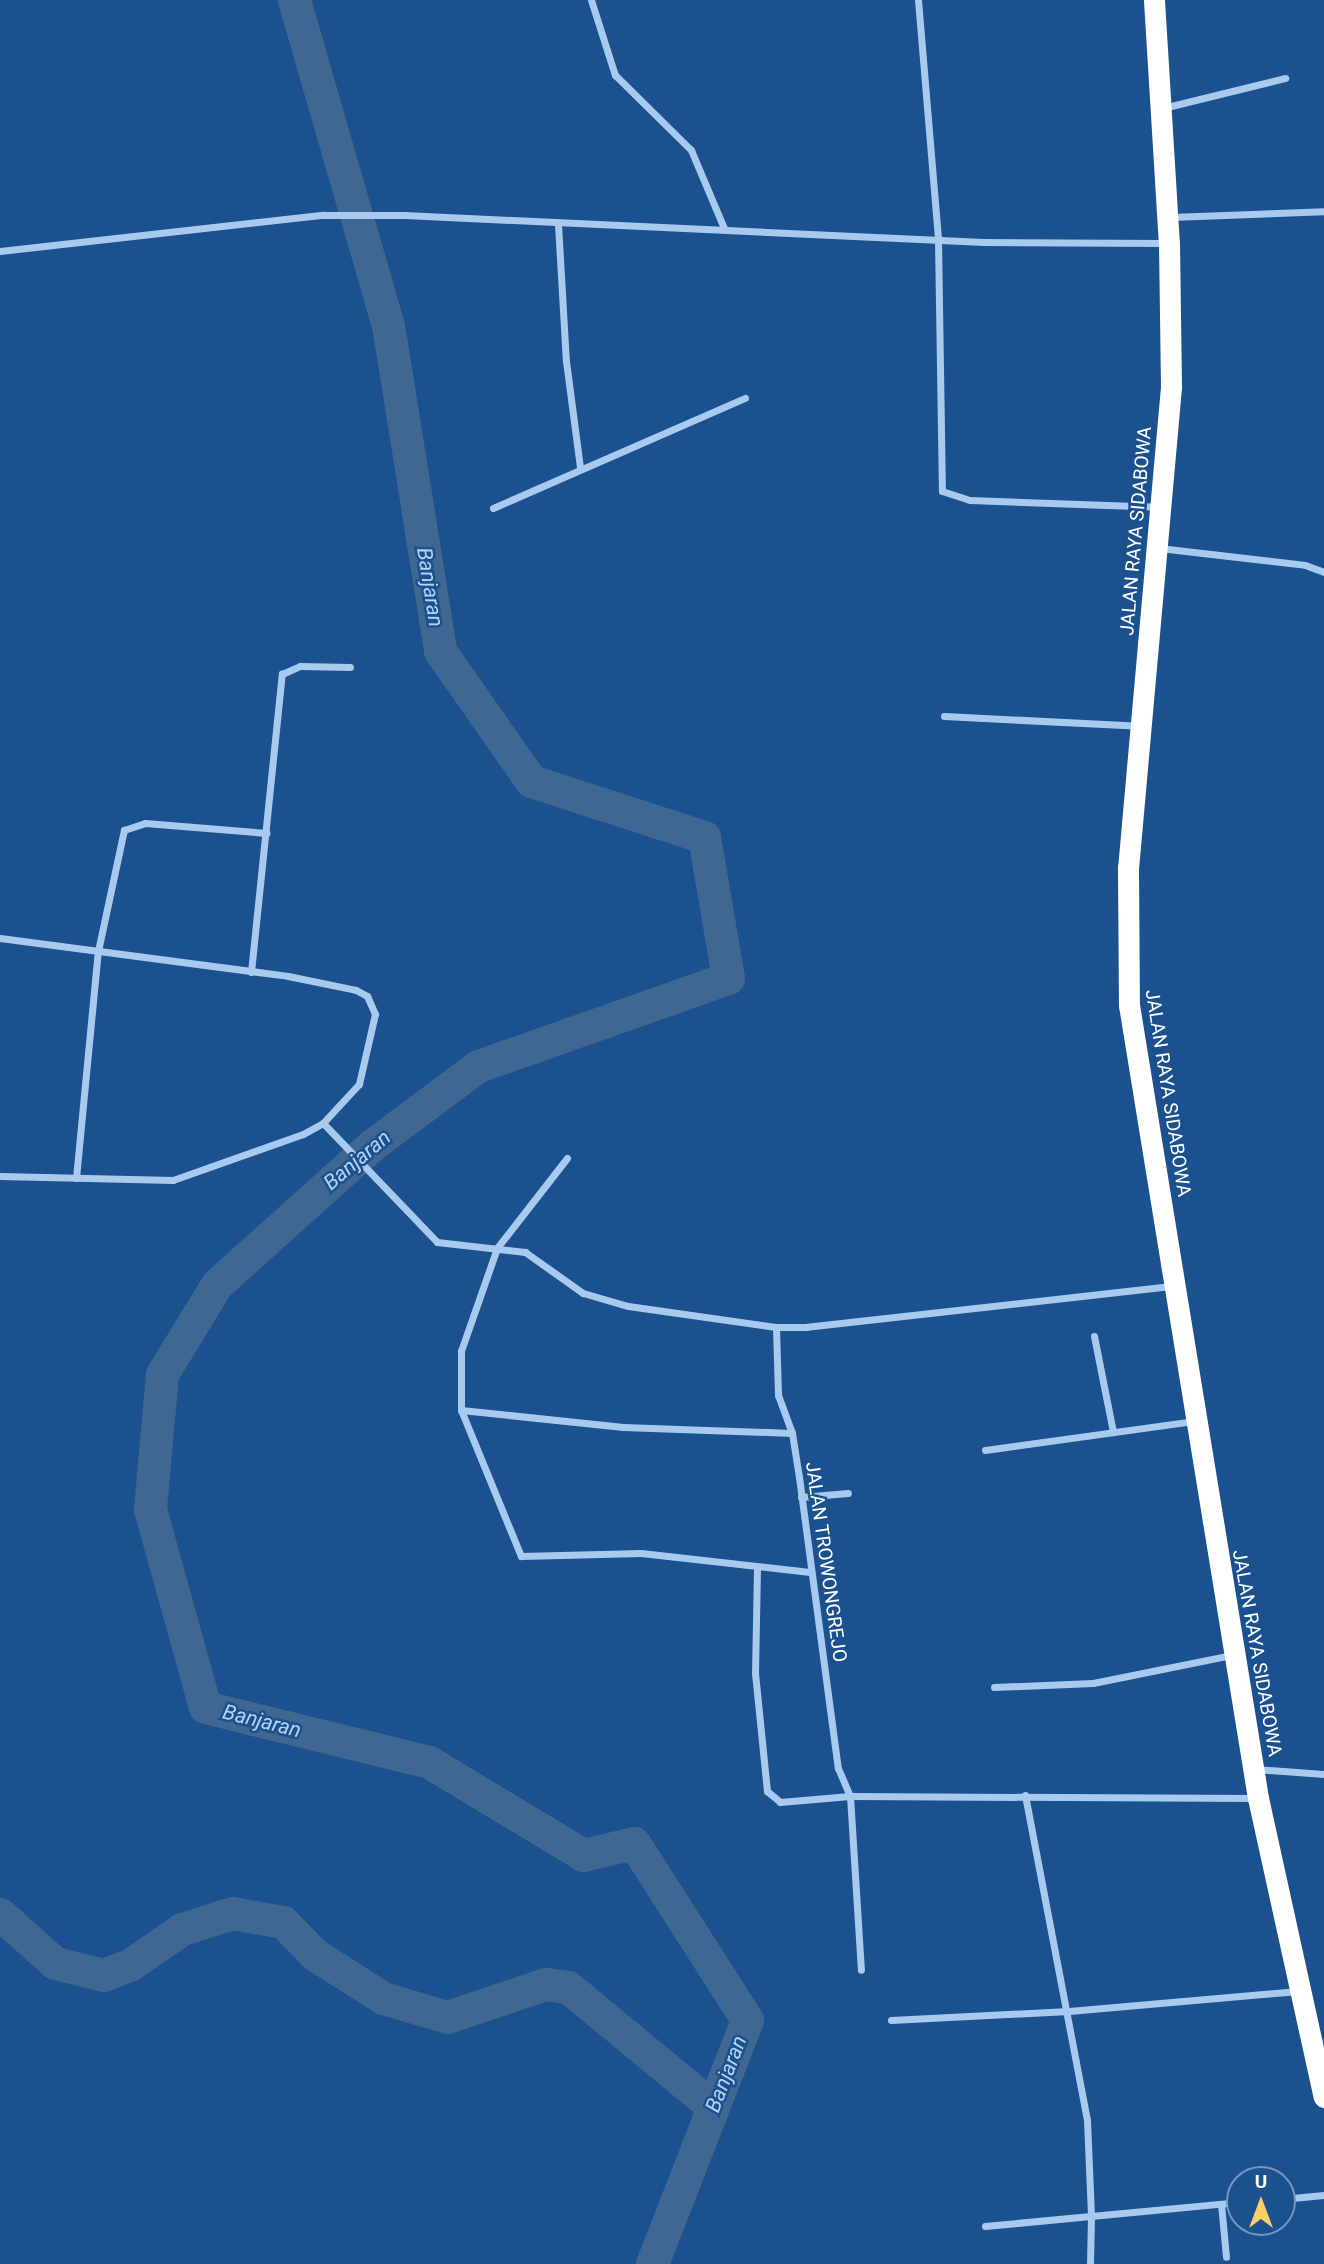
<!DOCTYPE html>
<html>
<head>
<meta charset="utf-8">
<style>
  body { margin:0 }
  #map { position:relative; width:1324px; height:2264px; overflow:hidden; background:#1b518e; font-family:Roboto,sans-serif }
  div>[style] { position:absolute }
  .river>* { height:33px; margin:-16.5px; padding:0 16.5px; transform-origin:16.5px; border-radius:16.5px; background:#3f6792 }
  .street>* { height:7px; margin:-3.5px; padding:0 3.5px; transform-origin:3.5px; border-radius:3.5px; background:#a8caee }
  .highway>* { height:21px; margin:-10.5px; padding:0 10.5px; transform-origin:10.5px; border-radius:10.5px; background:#fff }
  span { translate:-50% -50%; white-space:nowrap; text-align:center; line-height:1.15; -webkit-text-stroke:5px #1b518e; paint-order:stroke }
  .street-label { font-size:19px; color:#fff }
  .water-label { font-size:21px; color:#b4d4f5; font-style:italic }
  .north { position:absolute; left:1226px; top:2166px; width:70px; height:70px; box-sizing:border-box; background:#1b518e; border:2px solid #7697bb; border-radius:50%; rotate:0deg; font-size:19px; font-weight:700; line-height:28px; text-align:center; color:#fff }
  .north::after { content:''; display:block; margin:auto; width:24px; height:32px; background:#ffcd65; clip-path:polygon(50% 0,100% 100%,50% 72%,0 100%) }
</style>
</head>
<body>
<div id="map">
  <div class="river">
    <div style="left:294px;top:0;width:338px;rotate:73.9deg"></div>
    <div style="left:388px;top:325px;width:330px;rotate:80.9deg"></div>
    <div style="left:440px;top:651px;width:159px;rotate:55deg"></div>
    <div style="left:531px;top:781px;width:182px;rotate:17.9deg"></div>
    <div style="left:704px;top:837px;width:143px;rotate:80.3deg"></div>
    <div style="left:728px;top:978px;width:265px;rotate:160.6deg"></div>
    <div style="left:478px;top:1066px;width:132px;rotate:143.3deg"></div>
    <div style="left:372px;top:1145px;width:208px;rotate:138.1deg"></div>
    <div style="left:217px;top:1284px;width:105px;rotate:121.4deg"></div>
    <div style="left:162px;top:1374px;width:136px;rotate:95.1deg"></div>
    <div style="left:150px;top:1509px;width:205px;rotate:74.5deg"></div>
    <div style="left:205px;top:1707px;width:231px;rotate:13.8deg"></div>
    <div style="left:429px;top:1762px;width:180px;rotate:31.1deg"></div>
    <div style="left:583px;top:1855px;width:52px;rotate:-13.2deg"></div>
    <div style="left:634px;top:1843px;width:210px;rotate:57.4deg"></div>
    <div style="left:747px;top:2020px;width:262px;rotate:111.3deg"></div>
    <div style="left:0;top:1914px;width:74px;rotate:41.7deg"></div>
    <div style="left:55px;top:1963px;width:49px;rotate:14deg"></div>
    <div style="left:103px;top:1975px;width:30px;rotate:-21deg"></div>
    <div style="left:131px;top:1964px;width:62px;rotate:-34.5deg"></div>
    <div style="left:182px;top:1929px;width:52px;rotate:-17.7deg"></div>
    <div style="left:232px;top:1913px;width:52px;rotate:10deg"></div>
    <div style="left:283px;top:1922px;width:45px;rotate:45.9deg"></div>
    <div style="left:314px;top:1954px;width:82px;rotate:32.5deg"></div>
    <div style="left:383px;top:1998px;width:67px;rotate:16.5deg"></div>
    <div style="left:447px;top:2017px;width:103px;rotate:-18.6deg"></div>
    <div style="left:545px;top:1984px;width:23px;rotate:7deg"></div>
    <div style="left:568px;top:1987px;width:188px;rotate:39.6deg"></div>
  </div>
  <div class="street">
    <div style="left:591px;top:0;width:79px;rotate:72.3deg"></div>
    <div style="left:615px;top:75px;width:107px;rotate:44.6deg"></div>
    <div style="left:691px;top:150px;width:85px;rotate:67.1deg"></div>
    <div style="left:918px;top:0;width:241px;rotate:85.2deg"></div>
    <div style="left:938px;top:240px;width:251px;rotate:89.1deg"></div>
    <div style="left:942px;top:491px;width:29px;rotate:18deg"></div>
    <div style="left:970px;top:500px;width:187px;rotate:2.1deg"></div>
    <div style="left:1163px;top:108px;width:126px;rotate:-13.8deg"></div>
    <div style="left:1171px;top:217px;width:153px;rotate:-2.2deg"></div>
    <div style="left:558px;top:224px;width:137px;rotate:86.7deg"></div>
    <div style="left:566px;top:361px;width:107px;rotate:82.5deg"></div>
    <div style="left:0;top:251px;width:325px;rotate:-6.4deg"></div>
    <div style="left:323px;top:215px;width:81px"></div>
    <div style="left:404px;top:215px;width:580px;rotate:2.67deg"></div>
    <div style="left:983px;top:242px;width:182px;rotate:0.3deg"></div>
    <div style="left:493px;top:508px;width:275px;rotate:-23.6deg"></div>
    <div style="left:1159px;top:548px;width:147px;rotate:6.6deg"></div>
    <div style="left:1305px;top:565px;width:20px;rotate:20deg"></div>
    <div style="left:944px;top:716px;width:195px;rotate:2.9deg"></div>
    <div style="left:0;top:938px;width:290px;rotate:7.5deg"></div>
    <div style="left:288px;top:976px;width:69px;rotate:11.6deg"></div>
    <div style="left:356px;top:990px;width:13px;rotate:29deg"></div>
    <div style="left:367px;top:996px;width:20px;rotate:66deg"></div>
    <div style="left:375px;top:1014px;width:72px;rotate:102.9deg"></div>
    <div style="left:359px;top:1084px;width:53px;rotate:132.7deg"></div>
    <div style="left:323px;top:1123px;width:23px;rotate:151deg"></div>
    <div style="left:303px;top:1134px;width:138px;rotate:160.5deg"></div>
    <div style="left:173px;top:1180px;width:173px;rotate:-178.7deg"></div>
    <div style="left:251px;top:972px;width:300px;rotate:-84.1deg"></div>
    <div style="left:282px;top:674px;width:20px;rotate:-24deg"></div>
    <div style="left:300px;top:666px;width:50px;rotate:1.1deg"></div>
    <div style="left:323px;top:1123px;width:165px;rotate:46.2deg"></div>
    <div style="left:437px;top:1242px;width:89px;rotate:6.5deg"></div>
    <div style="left:525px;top:1252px;width:71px;rotate:35.3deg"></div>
    <div style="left:583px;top:1293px;width:47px;rotate:16.1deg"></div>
    <div style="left:628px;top:1306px;width:149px;rotate:8.1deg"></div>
    <div style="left:567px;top:1158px;width:114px;rotate:127.9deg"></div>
    <div style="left:497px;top:1248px;width:109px;rotate:109.3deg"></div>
    <div style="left:461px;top:1351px;width:59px;rotate:90deg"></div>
    <div style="left:461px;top:1410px;width:158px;rotate:67.7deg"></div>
    <div style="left:521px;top:1556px;width:120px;rotate:-1.4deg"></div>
    <div style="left:641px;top:1553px;width:170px;rotate:6.4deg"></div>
    <div style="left:76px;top:1178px;width:228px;rotate:-84.5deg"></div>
    <div style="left:98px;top:951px;width:124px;rotate:-77.9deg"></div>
    <div style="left:124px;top:830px;width:22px;rotate:-18deg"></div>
    <div style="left:145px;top:823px;width:122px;rotate:4.7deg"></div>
    <div style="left:1171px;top:1286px;width:366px;rotate:173.6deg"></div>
    <div style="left:807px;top:1327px;width:31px;rotate:180deg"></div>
    <div style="left:776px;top:1327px;width:68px;rotate:88.3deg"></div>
    <div style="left:778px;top:1395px;width:40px;rotate:69.8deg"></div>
    <div style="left:792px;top:1433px;width:45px;rotate:81deg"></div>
    <div style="left:799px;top:1477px;width:294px;rotate:82.4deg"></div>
    <div style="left:838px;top:1768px;width:30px;rotate:67deg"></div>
    <div style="left:850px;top:1796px;width:405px;rotate:0.3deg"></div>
    <div style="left:1094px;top:1336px;width:98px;rotate:78.8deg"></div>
    <div style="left:461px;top:1410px;width:163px;rotate:6deg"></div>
    <div style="left:623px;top:1427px;width:169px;rotate:2deg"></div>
    <div style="left:985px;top:1450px;width:212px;rotate:-7.9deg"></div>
    <div style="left:801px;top:1497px;width:47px;rotate:-4.9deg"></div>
    <div style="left:757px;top:1569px;width:104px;rotate:91.1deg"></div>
    <div style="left:755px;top:1673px;width:119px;rotate:84.2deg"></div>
    <div style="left:767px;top:1791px;width:17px;rotate:40deg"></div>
    <div style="left:780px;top:1802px;width:70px;rotate:-4.9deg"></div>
    <div style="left:850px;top:1796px;width:174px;rotate:86.4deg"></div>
    <div style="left:994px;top:1687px;width:99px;rotate:-2.3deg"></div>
    <div style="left:1093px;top:1683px;width:142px;rotate:-11.4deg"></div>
    <div style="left:1255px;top:1769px;width:69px;rotate:4.1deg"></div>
    <div style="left:1025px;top:1795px;width:331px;rotate:79.2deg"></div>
    <div style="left:1087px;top:2120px;width:96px;rotate:87.6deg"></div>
    <div style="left:1091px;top:2216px;width:150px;rotate:-5.4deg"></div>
    <div style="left:891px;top:2020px;width:178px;rotate:-2.9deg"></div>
    <div style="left:1069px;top:2011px;width:230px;rotate:-5deg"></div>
    <div style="left:1282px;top:2199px;width:42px;rotate:-5.4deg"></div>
    <div style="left:1221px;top:2204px;width:53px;rotate:84.6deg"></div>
    <div style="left:985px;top:2226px;width:106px;rotate:-5.4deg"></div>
    <div style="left:1091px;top:2216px;width:48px;rotate:91.2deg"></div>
  </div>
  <div class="highway">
    <div style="left:1154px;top:0;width:243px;rotate:86.5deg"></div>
    <div style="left:1169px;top:243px;width:144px;rotate:89.2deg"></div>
    <div style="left:1171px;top:387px;width:483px;rotate:95.1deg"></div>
    <div style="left:1128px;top:868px;width:137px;rotate:89.6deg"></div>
    <div style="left:1129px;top:1005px;width:803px;rotate:80.76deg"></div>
    <div style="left:1258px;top:1798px;width:306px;rotate:77.6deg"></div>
  </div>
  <div class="street-label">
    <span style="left:1136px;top:531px;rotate:-85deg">JALAN RAYA SIDABOWA</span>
    <span style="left:1168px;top:1093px;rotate:81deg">JALAN RAYA SIDABOWA</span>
    <span style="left:826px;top:1562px;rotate:82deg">JALAN TROWONGREJO</span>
    <span style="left:1257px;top:1653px;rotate:80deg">JALAN RAYA SIDABOWA</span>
  </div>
  <div class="water-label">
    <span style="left:430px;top:587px;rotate:81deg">Banjaran</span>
    <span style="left:357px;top:1160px;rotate:-40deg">Banjaran</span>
    <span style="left:262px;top:1721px;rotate:14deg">Banjaran</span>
    <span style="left:726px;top:2074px;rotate:-69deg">Banjaran</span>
  </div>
  <div class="north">U</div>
</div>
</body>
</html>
